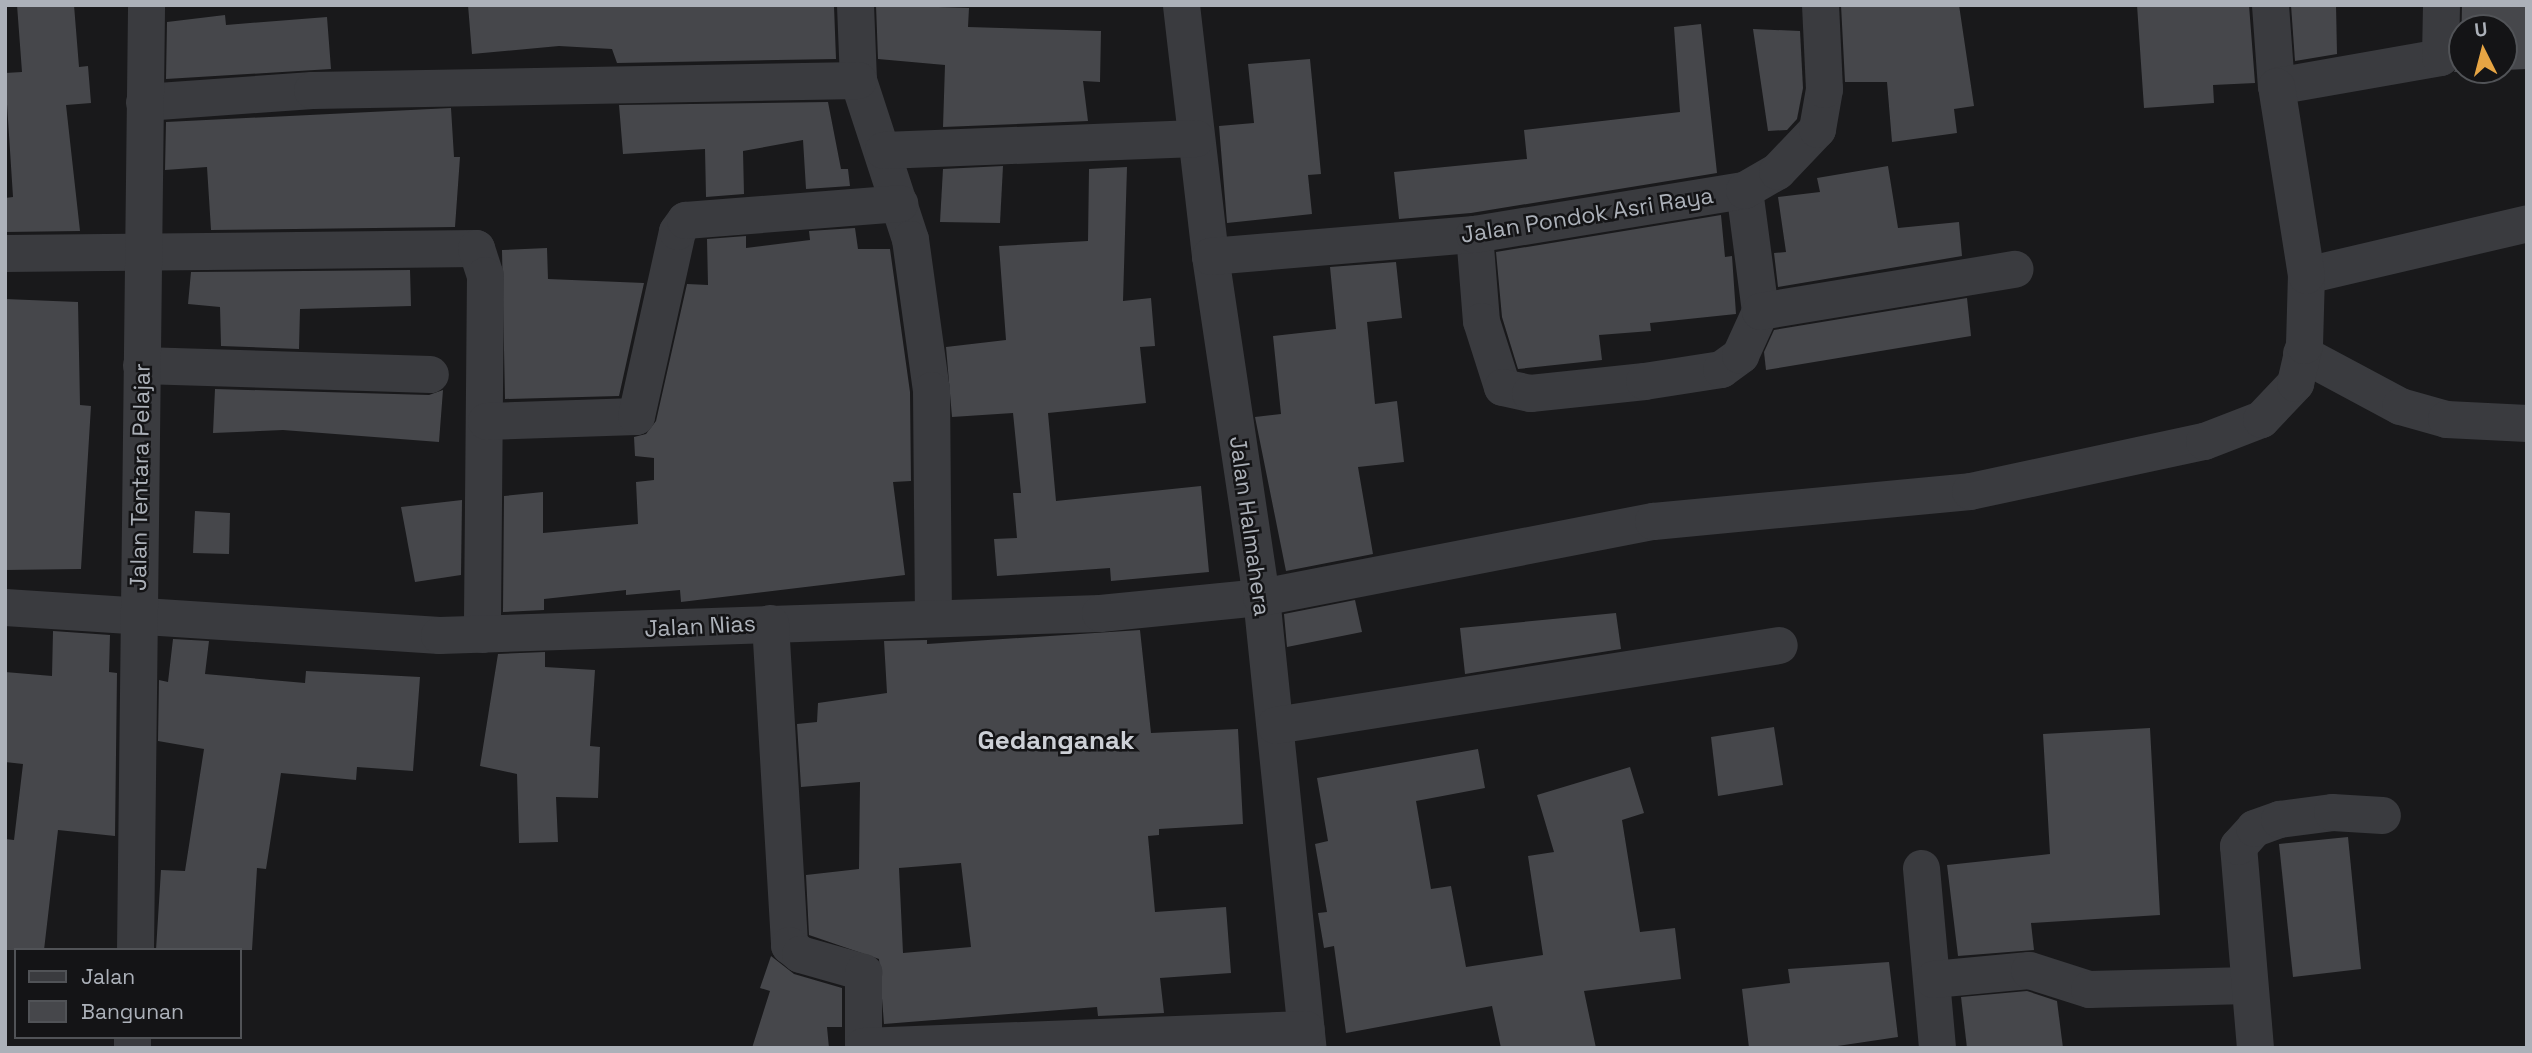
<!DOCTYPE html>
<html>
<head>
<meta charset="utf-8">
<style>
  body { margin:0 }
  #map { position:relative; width:2532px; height:1053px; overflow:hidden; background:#19191b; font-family:"Space Grotesk",sans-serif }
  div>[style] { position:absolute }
  .building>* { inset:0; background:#46474b }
  .minor>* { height:37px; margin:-18.5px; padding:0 18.5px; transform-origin:18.5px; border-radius:18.5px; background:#3a3b3f }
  span { translate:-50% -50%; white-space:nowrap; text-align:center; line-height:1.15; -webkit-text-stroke:5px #141416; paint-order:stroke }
  .street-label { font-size:23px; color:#acb1b9 }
  .quarter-label { font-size:26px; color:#cdd0d6; font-weight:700 }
  .frame { position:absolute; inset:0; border:7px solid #acb1b9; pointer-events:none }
  .legend { position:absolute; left:14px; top:948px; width:228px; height:91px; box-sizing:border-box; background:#141416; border:2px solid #515357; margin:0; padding:9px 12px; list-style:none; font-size:21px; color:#acb1b9 }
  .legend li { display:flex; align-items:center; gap:14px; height:35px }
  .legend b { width:35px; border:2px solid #515357 }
  .north { position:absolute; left:2448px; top:14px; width:70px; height:70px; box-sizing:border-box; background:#141416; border:2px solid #515357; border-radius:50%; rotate:354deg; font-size:19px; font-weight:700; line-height:28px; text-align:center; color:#acb1b9 }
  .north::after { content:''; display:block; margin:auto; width:24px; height:32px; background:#e7a544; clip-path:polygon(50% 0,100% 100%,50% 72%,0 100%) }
</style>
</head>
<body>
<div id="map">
  <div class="building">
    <div style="clip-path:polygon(17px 5px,74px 5px,79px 67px,88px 66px,91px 103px,66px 105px,80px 231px,5px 232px,5px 198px,13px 197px,5px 73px,22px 72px)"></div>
    <div style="clip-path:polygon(468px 5px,834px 6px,836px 59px,617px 63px,612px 49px,559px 46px,472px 54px)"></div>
    <div style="clip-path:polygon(876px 5px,969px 8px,968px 27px,1101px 31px,1100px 82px,1083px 81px,1088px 121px,943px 127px,945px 65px,878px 59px)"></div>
    <div style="clip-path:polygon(1841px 5px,1959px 5px,1974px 106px,1954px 109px,1957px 133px,1892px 142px,1887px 82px,1845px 82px)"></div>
    <div style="clip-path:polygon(2137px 5px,2249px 5px,2255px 83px,2213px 85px,2214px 103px,2144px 108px)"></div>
    <div style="clip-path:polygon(2291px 5px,2336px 5px,2337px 54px,2295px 61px)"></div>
    <div style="clip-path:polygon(2462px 5px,2525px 5px,2527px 69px,2504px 70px,2504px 28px,2462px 28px,2462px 70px,2500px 70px,2454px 72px,2461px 57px)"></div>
    <div style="clip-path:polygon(225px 15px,226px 25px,327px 17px,331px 69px,166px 79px,167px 22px)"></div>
    <div style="clip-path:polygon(1701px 24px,1717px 173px,1471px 213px,1399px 219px,1394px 172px,1527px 159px,1524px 130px,1680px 112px,1674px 27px)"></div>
    <div style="clip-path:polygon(1753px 29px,1800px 31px,1803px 88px,1797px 119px,1787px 130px,1768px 131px)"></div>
    <div style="clip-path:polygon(1310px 59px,1321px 174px,1308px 175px,1312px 214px,1227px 223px,1219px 126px,1254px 123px,1248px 64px)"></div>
    <div style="clip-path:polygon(828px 102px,841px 169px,848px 169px,850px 186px,806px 189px,803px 140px,743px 151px,744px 194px,706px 197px,705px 149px,623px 154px,619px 105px)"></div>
    <div style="clip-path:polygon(451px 108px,454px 157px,460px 157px,455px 227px,211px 230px,207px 167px,165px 170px,166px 122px)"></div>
    <div style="clip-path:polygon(1003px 166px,1000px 223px,940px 222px,943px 169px)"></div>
    <div style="clip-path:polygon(1888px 166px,1898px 228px,1959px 222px,1962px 256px,1778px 287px,1774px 253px,1786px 252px,1778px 197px,1820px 192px,1817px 178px)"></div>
    <div style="clip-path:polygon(1127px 167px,1123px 301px,1151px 298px,1155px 346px,1140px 347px,1146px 403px,1048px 413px,1056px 501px,1201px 486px,1209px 572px,1111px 581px,1110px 568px,997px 576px,994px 539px,1017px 538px,1013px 493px,1021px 493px,1013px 413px,952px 417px,946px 347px,1006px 340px,999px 246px,1088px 241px,1089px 169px)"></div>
    <div style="clip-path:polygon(1721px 215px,1725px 257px,1732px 256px,1736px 314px,1650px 323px,1651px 331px,1599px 335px,1602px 360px,1518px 369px,1502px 317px,1496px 252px)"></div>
    <div style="clip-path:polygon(855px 228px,858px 249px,890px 249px,910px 392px,911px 481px,893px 482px,905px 575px,681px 602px,680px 590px,626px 595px,626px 590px,544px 599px,544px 610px,503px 612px,504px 496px,543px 492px,543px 533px,638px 524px,636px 482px,654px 480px,654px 458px,635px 456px,634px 437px,646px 434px,656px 421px,687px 284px,708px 285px,707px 239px,746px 236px,746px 248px,810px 240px,809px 231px)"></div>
    <div style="clip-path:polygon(547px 248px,548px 279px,644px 283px,619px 396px,505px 399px,502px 250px)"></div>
    <div style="clip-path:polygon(1396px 262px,1402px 318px,1367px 322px,1375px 404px,1397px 401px,1404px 462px,1358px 467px,1373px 554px,1286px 571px,1255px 417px,1281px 414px,1273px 336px,1336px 329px,1330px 267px)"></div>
    <div style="clip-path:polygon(410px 270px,411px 306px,300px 309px,299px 349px,221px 346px,220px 307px,188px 304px,191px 272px)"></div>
    <div style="clip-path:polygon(1967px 298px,1971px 336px,1766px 370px,1764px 352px,1774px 330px)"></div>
    <div style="clip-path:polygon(5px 299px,78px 302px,80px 405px,91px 406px,81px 569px,5px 570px)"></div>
    <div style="clip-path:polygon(215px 389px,429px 395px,443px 390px,439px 442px,283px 430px,213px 433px)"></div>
    <div style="clip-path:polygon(462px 500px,461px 575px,415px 582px,401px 507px)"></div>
    <div style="clip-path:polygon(195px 511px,230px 513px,229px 554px,193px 553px)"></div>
    <div style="clip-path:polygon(1355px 600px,1362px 632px,1287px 647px,1284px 614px)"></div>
    <div style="clip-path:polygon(1616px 613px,1621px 649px,1465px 674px,1460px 628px)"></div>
    <div style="clip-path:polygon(evenodd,1140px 630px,1151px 733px,1238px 729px,1243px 824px,1159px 829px,1159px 835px,1148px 836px,1155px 912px,1226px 907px,1231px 973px,1160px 978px,1164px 1013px,1098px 1016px,1097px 1007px,884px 1024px,879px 959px,809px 935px,806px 875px,859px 869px,860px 782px,801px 787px,797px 724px,817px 722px,818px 703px,887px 693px,884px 641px,927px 640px,927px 644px,1140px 630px,961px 863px,971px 947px,903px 953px,899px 868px,961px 863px)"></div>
    <div style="clip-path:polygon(53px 631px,110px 635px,109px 672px,117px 673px,115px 836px,58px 830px,44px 950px,5px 950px,5px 839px,14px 840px,23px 764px,5px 762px,5px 672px,52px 676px)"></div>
    <div style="clip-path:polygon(173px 639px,209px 641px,205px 674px,305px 683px,306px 671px,420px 677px,413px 771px,357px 767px,356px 780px,281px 773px,266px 869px,257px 868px,252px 950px,156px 950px,161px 870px,185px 871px,204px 749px,158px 741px,159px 680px,168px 682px)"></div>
    <div style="clip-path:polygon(545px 652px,545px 667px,595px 670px,590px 746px,600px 747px,598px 798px,556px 797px,558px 842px,519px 843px,517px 774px,480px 766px,498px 654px)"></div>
    <div style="clip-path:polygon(1774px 727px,1783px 785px,1718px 796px,1711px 737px)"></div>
    <div style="clip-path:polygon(2150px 728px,2160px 915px,2031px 923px,2034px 950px,1958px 956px,1947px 865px,2050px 854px,2043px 734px)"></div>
    <div style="clip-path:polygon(1478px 749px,1485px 788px,1416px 801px,1431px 889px,1451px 886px,1466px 967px,1543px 955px,1528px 856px,1554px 852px,1537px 795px,1630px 767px,1644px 813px,1622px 820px,1640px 932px,1675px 928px,1681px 979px,1584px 991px,1596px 1048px,1501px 1048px,1492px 1006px,1346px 1033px,1334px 946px,1324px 948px,1318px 913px,1327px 912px,1315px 844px,1328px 841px,1317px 778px)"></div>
    <div style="clip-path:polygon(2348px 837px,2361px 969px,2293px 977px,2279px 844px)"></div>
    <div style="clip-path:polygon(771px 956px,794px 974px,842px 988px,842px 1027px,827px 1027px,829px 1048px,752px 1048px,770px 991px,760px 988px)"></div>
    <div style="clip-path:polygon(1889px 962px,1898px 1037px,1824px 1048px,1749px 1048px,1742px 989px,1790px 983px,1788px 969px)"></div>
    <div style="clip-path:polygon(2027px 991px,2057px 1001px,2063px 1048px,1967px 1048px,1961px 997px)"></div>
  </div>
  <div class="minor">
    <div style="left:855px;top:5px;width:75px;rotate:87.7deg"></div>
    <div style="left:858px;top:80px;width:167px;rotate:71.9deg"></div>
    <div style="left:910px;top:239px;width:152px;rotate:82.1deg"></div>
    <div style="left:931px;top:390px;width:227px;rotate:89.5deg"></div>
    <div style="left:1181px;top:5px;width:253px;rotate:83.4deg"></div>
    <div style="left:1210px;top:256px;width:345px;rotate:81.5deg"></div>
    <div style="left:1261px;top:597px;width:453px;rotate:84.1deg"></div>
    <div style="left:2270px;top:5px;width:81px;rotate:85.8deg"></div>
    <div style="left:2276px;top:86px;width:167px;rotate:-10deg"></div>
    <div style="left:2440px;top:57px;width:52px;rotate:-88.9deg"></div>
    <div style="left:144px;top:102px;width:168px;rotate:-4.1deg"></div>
    <div style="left:312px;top:90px;width:546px;rotate:-1.05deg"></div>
    <div style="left:883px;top:150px;width:313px;rotate:-2.2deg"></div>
    <div style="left:1474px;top:234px;width:87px;rotate:85.4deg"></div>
    <div style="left:1481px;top:321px;width:69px;rotate:72.3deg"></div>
    <div style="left:1502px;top:387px;width:29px;rotate:12deg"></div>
    <div style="left:1530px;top:393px;width:115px;rotate:-6deg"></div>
    <div style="left:1644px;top:381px;width:78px;rotate:-8.9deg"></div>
    <div style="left:1721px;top:369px;width:24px;rotate:-36deg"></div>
    <div style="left:1740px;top:355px;width:48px;rotate:-65.6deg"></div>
    <div style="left:1760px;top:311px;width:122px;rotate:-97.5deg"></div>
    <div style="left:5px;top:253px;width:471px;rotate:-0.6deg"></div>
    <div style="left:476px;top:248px;width:28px;rotate:72deg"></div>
    <div style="left:485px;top:275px;width:359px;rotate:90.5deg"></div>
    <div style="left:1210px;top:256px;width:265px;rotate:-4.8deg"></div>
    <div style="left:1474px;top:234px;width:274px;rotate:-9.3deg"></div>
    <div style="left:1744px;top:190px;width:38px;rotate:-30deg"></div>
    <div style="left:1777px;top:171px;width:58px;rotate:-46.4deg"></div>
    <div style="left:1817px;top:129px;width:41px;rotate:-80.1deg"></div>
    <div style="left:1824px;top:89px;width:84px;rotate:-92.7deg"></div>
    <div style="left:2306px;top:275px;width:227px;rotate:-13.2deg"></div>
    <div style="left:1760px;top:311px;width:258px;rotate:-9.4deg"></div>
    <div style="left:2301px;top:353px;width:112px;rotate:28.2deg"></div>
    <div style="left:2400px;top:406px;width:48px;rotate:15.8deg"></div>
    <div style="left:2446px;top:419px;width:81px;rotate:2.8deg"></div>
    <div style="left:141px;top:365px;width:289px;rotate:1.8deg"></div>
    <div style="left:486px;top:421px;width:150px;rotate:-1.9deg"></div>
    <div style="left:636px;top:416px;width:189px;rotate:-77.5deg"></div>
    <div style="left:677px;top:231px;width:14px;rotate:-54deg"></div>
    <div style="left:685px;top:220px;width:215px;rotate:-4.5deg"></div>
    <div style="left:5px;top:607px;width:435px;rotate:3.7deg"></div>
    <div style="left:439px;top:635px;width:661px;rotate:-1.91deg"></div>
    <div style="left:1100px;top:613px;width:162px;rotate:-5.7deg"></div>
    <div style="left:1261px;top:597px;width:399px;rotate:-11deg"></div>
    <div style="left:1653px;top:521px;width:318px;rotate:-5.4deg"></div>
    <div style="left:1970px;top:491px;width:239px;rotate:-12.1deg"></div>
    <div style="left:2204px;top:441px;width:61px;rotate:-21.1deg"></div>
    <div style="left:2261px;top:419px;width:50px;rotate:-46.6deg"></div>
    <div style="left:2295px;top:383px;width:39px;rotate:-77deg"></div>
    <div style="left:2304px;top:345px;width:70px;rotate:-88.4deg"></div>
    <div style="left:2306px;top:275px;width:191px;rotate:-99deg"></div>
    <div style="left:770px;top:623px;width:323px;rotate:86.6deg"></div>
    <div style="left:789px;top:945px;width:14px;rotate:39deg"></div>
    <div style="left:800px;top:954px;width:66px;rotate:15.9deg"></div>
    <div style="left:863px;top:972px;width:76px;rotate:90deg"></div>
    <div style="left:1275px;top:725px;width:510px;rotate:-9.02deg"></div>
    <div style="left:1921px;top:868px;width:180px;rotate:84.9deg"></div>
    <div style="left:135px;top:950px;width:945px;rotate:-89.33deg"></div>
    <div style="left:1933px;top:979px;width:96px;rotate:-5.4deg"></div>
    <div style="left:2029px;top:970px;width:63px;rotate:17.6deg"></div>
    <div style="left:2089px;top:989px;width:159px;rotate:-1.4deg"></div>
    <div style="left:863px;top:1046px;width:443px;rotate:-2.2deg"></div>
    <div style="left:132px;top:1048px;width:11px;rotate:-90deg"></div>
    <div style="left:2255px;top:1048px;width:203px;rotate:-94.8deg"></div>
    <div style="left:2238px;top:846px;width:24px;rotate:-48deg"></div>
    <div style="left:2254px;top:828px;width:27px;rotate:-20deg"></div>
    <div style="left:2279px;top:819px;width:53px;rotate:-7.5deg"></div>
    <div style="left:2332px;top:812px;width:50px;rotate:3.4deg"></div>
  </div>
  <div class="street-label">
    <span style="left:1587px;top:215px;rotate:-9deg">Jalan Pondok Asri Raya</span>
    <span style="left:140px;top:477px;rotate:-89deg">Jalan Tentara Pelajar</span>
    <span style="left:1250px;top:526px;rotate:82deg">Jalan Halmahera</span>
    <span style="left:700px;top:626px;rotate:-3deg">Jalan Nias</span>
  </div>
  <div class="quarter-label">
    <span style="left:1056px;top:741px">Gedanganak</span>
  </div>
  <div class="frame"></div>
  <ul class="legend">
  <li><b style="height:9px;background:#3a3b3f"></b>Jalan</li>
  <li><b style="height:19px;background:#46474b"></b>Bangunan</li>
  </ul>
  <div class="north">U</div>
</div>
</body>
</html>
